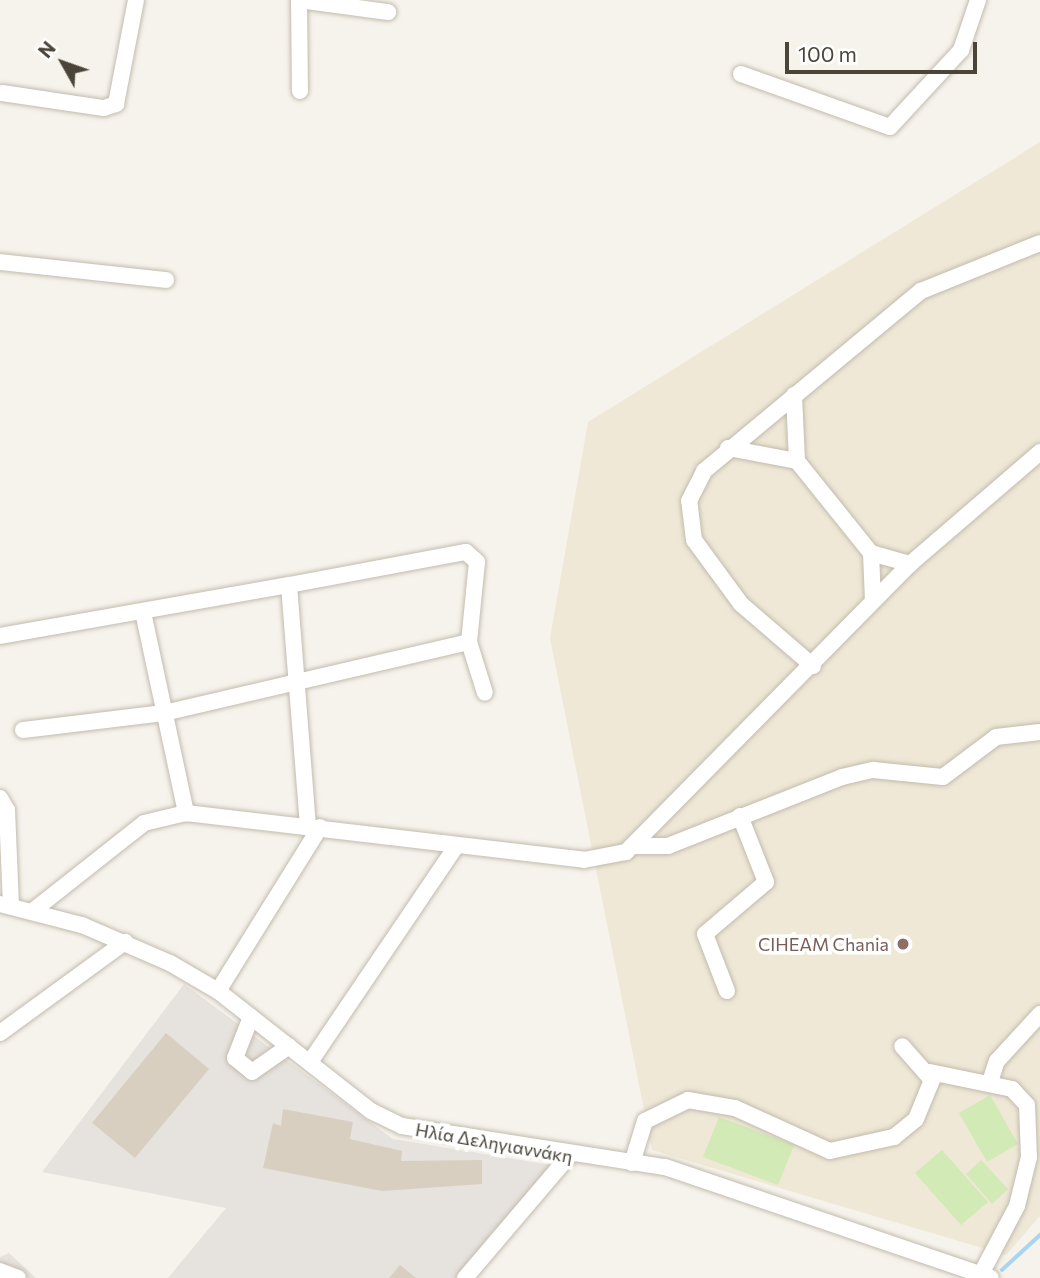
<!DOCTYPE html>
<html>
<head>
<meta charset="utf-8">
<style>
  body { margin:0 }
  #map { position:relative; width:1040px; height:1278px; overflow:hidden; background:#f6f3ec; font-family:Commissioner,sans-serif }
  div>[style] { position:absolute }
  .industrial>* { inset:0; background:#e6e2dd }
  .education>* { inset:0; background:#efe8d6 }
  .green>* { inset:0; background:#d2eab5 }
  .stream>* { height:3.5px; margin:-1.75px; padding:0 1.75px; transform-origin:1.75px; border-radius:1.75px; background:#a9d4f2 }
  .building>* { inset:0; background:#d8cfc1 }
  .roads { filter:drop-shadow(0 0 2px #c2bbae) drop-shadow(0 0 2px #c2bbae) }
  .minor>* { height:16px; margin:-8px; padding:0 8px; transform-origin:8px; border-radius:8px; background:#fff }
  .dots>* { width:19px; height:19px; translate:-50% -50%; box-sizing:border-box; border:4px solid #fff; border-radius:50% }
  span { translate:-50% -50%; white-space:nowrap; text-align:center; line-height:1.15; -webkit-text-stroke:7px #fff; paint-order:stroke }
  .education-label { font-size:18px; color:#785e54 }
  .right { translate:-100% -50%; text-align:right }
  .street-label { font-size:18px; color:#4b4439 }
  .north { position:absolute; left:28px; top:28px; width:70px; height:70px; -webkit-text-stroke:5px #fff; paint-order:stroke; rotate:310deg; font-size:19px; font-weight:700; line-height:28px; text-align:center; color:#4b4439 }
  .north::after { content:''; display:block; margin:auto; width:24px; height:32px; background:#4b4439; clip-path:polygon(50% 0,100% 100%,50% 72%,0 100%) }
  .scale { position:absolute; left:785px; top:42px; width:192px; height:32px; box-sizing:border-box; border:4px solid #4b4439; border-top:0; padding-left:9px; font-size:21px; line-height:24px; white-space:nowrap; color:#4b4439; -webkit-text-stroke:5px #fff; paint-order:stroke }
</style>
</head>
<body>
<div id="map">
  <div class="industrial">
    <div style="clip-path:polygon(184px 984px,393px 1139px,551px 1165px,460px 1278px,168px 1278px,226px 1208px,42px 1172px)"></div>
    <div style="clip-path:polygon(9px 1253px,36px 1278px,0 1278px,0 1257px)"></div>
  </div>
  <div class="education">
    <div style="clip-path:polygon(1040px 142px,1040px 1216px,1006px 1255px,652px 1150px,550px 638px,588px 422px)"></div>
  </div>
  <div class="green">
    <div style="clip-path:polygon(990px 1095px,1018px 1144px,987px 1162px,959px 1113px)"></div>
    <div style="clip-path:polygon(719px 1117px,794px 1145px,778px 1185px,703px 1157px)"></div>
    <div style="clip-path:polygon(942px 1150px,988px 1202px,961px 1225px,915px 1173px)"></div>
    <div style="clip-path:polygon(981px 1160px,1008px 1189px,992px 1204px,966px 1174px)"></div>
  </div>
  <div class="stream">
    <div style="left:1002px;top:1270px;width:52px;rotate:-42.6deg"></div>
  </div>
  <div class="building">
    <div style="clip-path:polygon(166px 1033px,209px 1069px,135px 1158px,92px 1123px)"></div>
    <div style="clip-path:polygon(283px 1109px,353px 1122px,350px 1139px,402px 1151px,401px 1161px,482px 1160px,482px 1184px,382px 1191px,263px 1168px,273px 1123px,281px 1126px)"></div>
    <div style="clip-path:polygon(400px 1265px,416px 1278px,389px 1278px)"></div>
  </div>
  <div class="roads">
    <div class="minor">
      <div style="left:299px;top:0;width:91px;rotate:89.4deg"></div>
      <div style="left:299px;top:0;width:90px;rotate:7.7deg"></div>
      <div style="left:741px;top:74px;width:158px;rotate:19.6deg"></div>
      <div style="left:890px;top:127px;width:105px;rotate:-47.3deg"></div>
      <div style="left:961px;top:50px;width:53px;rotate:-71.2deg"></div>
      <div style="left:2px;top:93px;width:103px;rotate:8.4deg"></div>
      <div style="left:104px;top:108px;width:13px;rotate:-18deg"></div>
      <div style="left:116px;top:104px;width:106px;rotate:-79.1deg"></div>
      <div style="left:0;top:262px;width:167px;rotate:6.2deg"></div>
      <div style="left:794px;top:395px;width:66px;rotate:87.4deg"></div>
      <div style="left:728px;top:448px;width:70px;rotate:10.7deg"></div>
      <div style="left:797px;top:461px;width:118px;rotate:51.2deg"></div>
      <div style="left:871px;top:553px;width:48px;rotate:87.6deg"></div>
      <div style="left:871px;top:553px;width:41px;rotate:15.8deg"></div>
      <div style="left:289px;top:585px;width:180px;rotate:-10.6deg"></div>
      <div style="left:466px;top:552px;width:15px;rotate:42deg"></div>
      <div style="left:477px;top:562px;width:80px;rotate:95.7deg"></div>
      <div style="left:143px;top:612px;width:206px;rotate:77.9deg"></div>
      <div style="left:0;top:636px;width:293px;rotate:-10deg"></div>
      <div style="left:289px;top:585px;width:242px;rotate:85.5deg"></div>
      <div style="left:813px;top:666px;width:95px;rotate:-139.3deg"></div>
      <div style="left:741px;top:604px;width:79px;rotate:-126.3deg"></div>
      <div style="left:694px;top:540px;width:39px;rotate:-97deg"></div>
      <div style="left:689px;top:501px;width:34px;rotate:-63deg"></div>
      <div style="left:704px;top:471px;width:282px;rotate:-39.7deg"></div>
      <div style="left:921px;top:291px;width:128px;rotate:-22deg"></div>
      <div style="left:23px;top:730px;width:142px;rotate:-6.9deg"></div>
      <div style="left:164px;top:713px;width:313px;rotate:-13.1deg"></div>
      <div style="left:469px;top:642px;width:53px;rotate:72.6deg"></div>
      <div style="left:0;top:798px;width:14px;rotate:60deg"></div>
      <div style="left:7px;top:810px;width:95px;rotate:87.6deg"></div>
      <div style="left:635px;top:846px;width:33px"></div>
      <div style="left:668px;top:846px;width:187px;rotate:-21.6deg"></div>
      <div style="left:842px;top:777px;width:32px;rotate:-13deg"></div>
      <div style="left:873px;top:770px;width:70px;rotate:5.7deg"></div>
      <div style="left:943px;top:777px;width:66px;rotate:-37deg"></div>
      <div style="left:996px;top:737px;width:44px;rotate:-6.5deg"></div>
      <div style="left:0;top:904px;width:85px;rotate:14.4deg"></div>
      <div style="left:82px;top:925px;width:96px;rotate:23.4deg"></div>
      <div style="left:170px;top:963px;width:56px;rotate:30.3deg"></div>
      <div style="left:218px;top:991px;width:194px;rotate:38.1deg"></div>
      <div style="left:371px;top:1111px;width:34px;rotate:26deg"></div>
      <div style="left:402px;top:1126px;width:266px;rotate:8.9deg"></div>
      <div style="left:665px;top:1167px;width:344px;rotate:18.8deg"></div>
      <div style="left:34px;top:910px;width:140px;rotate:-38.3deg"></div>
      <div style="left:144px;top:823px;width:43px;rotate:-13.4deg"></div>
      <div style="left:186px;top:813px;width:401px;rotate:6.7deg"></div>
      <div style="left:584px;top:860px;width:43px;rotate:-10.8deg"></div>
      <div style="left:626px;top:852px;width:404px;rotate:-45.4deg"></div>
      <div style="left:910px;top:564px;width:172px;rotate:-40.7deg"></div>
      <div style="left:218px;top:991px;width:193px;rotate:-58.1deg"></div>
      <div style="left:727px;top:991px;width:61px;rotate:-111.1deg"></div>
      <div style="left:705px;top:934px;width:80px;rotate:-40.4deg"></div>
      <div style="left:766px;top:882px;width:71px;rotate:-111.5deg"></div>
      <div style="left:251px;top:1017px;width:44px;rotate:111.3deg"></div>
      <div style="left:235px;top:1058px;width:22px;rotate:39deg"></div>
      <div style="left:252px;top:1072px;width:45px;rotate:-35.1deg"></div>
      <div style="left:0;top:1033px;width:155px;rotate:-36.1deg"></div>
      <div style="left:310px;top:1062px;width:261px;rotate:-55.9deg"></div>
      <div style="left:930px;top:1072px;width:84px;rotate:11.7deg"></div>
      <div style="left:1012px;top:1089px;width:22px;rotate:47deg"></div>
      <div style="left:1027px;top:1105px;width:52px;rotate:87.8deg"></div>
      <div style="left:1029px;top:1157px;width:50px;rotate:103.8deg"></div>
      <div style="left:1017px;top:1206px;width:77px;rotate:117.9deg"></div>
      <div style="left:990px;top:1082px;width:22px;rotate:-72deg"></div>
      <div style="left:997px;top:1061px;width:64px;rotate:-47.5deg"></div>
      <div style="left:632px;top:1163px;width:44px;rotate:-72.8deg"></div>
      <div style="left:645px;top:1121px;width:48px;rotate:-26deg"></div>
      <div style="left:688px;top:1100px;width:48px;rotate:9.7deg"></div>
      <div style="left:735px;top:1108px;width:104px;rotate:24.4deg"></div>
      <div style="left:830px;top:1151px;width:66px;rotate:-12.3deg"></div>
      <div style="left:894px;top:1137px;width:28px;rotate:-39deg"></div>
      <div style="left:916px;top:1119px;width:42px;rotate:-67.7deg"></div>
      <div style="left:932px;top:1080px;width:45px;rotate:-131.4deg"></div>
      <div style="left:0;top:1271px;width:19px;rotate:21deg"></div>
      <div style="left:465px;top:1278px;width:159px;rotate:-49.6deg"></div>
    </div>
  </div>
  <div class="dots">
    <div style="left:903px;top:944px;background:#8d6e63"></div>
  </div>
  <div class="education-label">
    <span class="right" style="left:889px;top:944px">CIHEAM Chania</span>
  </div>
  <div class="street-label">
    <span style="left:494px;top:1143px;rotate:10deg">Ηλία Δεληγιαννάκη</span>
  </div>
  <div class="north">N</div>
  <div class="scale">100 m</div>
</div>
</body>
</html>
